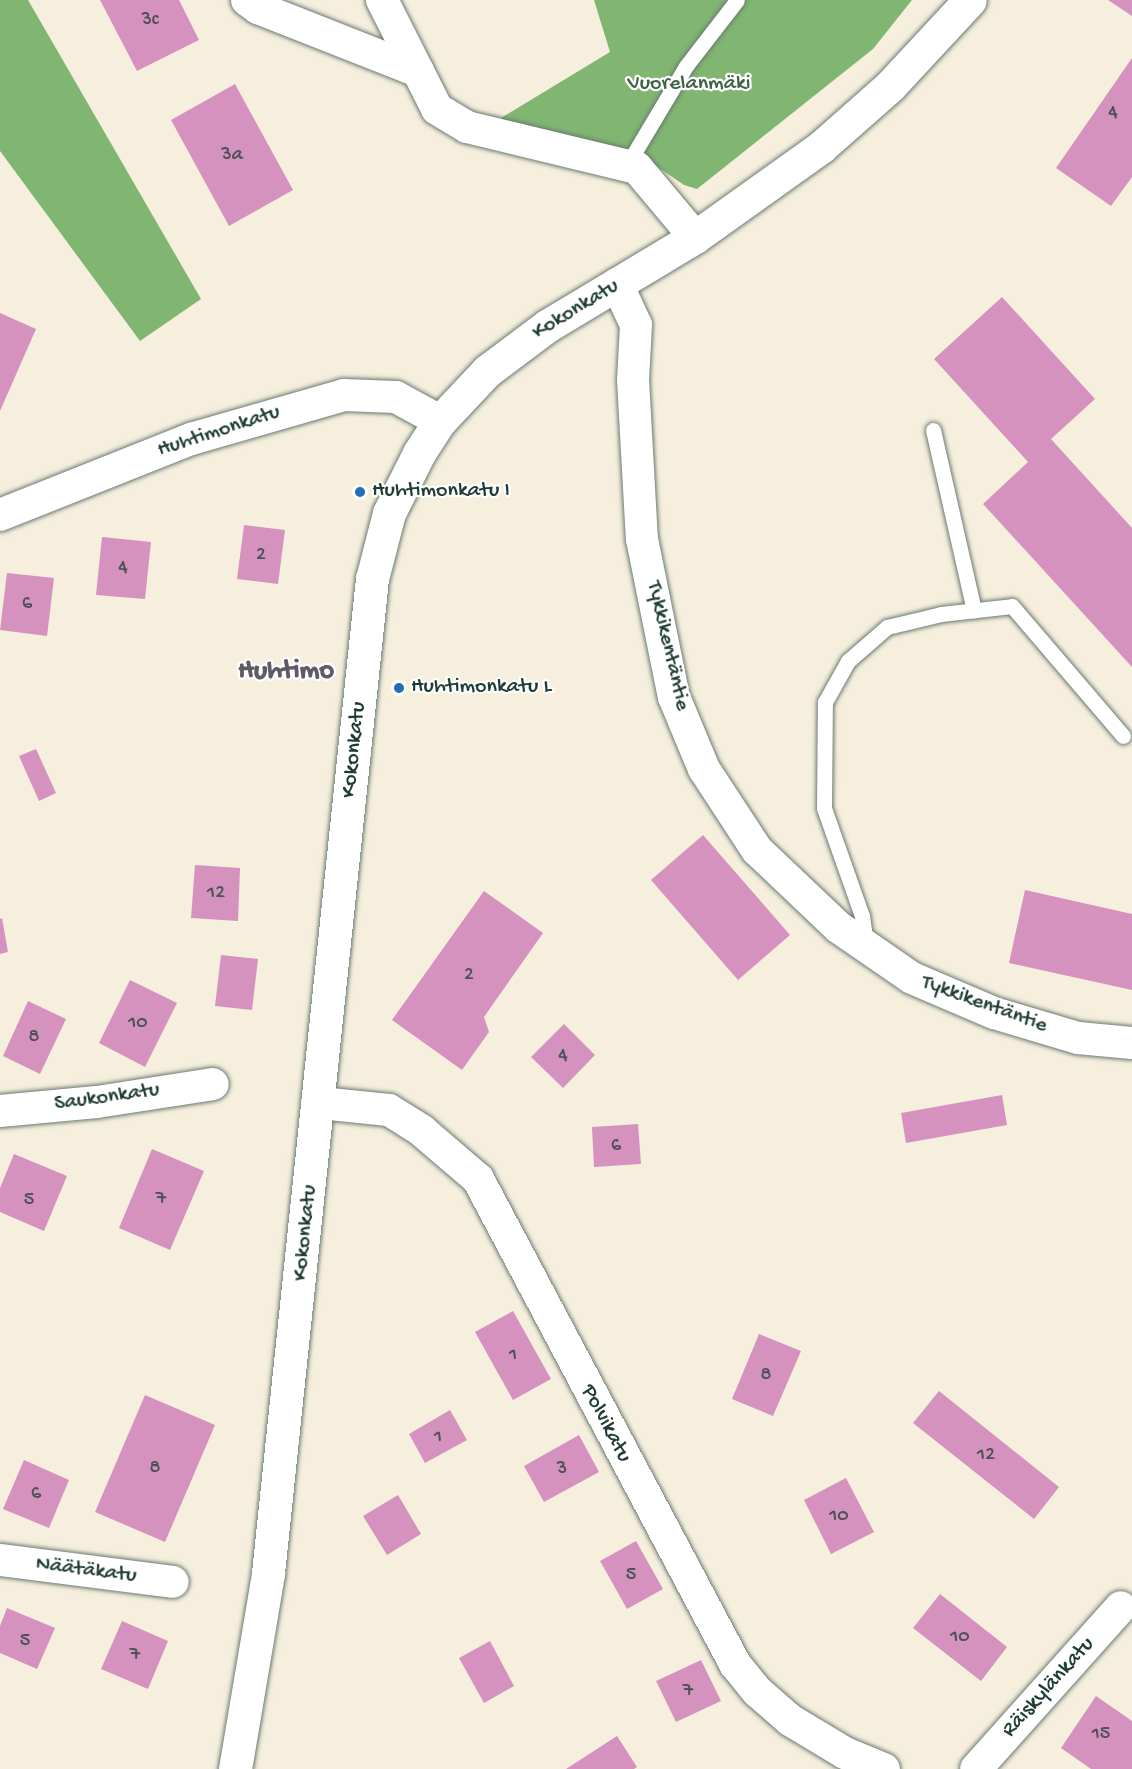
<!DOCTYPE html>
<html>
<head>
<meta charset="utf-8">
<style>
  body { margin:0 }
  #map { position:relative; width:1132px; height:1769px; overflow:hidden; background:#f6efde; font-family:"Gochi Hand",sans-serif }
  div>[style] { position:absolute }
  .forest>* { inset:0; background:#81b672 }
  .building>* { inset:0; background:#d592bf }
  .roads { filter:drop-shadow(0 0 2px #6a7b70) drop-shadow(0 0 2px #6a7b70) }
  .service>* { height:15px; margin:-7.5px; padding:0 7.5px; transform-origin:7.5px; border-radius:7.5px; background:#fff }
  .minor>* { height:32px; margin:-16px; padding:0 16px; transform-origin:16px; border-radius:16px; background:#fff }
  .tertiary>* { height:33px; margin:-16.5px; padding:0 16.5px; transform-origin:16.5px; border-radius:16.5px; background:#fff }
  .dots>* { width:16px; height:16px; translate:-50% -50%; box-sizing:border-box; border:3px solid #fff; border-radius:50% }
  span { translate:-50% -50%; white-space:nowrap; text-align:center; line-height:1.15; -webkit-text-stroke:4.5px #fff; paint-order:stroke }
  .number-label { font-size:20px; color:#4c5257 }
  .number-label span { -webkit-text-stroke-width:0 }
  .park-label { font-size:22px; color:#406348 }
  .street-label { font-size:22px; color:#1f3d34 }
  .poi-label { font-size:22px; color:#1f3d34 }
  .left { translate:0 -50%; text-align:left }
  .district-label { font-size:28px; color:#5f5b65; font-weight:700 }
</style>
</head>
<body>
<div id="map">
  <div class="forest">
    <div style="clip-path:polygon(0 0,28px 0,201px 299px,140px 341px,0 151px)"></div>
    <div style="clip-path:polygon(594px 0,912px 0,873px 49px,697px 189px,684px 185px,649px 161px,496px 121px,610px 52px)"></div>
  </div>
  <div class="building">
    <div style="clip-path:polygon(100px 0,179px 0,199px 40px,137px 71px)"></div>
    <div style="clip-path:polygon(1108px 0,1132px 0,1132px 16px)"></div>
    <div style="clip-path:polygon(1132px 58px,1132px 177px,1111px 206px,1056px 168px)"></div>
    <div style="clip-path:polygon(235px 84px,293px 190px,229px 226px,171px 120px)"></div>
    <div style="clip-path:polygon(1002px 297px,1095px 399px,1051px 439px,1132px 528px,1132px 667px,983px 504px,1028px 462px,934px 359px)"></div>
    <div style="clip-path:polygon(0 313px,36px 329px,0 411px)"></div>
    <div style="clip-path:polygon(244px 525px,285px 530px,278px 584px,237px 579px)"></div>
    <div style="clip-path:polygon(102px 537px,151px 542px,145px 599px,96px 595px)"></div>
    <div style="clip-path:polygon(7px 573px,54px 578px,47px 636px,0 630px)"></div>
    <div style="clip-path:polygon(36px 749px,56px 793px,39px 801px,19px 756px)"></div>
    <div style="clip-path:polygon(703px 835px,790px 935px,738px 980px,651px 880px)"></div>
    <div style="clip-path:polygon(195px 865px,240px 868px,238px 921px,191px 918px)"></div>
    <div style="clip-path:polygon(1025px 890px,1132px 914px,1132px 990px,1009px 963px)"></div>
    <div style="clip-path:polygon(484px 891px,543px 933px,484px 1017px,489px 1032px,462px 1070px,392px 1020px)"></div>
    <div style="clip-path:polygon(2px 918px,8px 952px,0 954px,0 919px)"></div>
    <div style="clip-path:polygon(221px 955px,258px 959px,252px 1010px,215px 1006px)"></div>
    <div style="clip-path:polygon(130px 980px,177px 1003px,145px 1067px,99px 1043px)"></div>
    <div style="clip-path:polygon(28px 1001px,66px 1019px,40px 1074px,3px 1056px)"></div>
    <div style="clip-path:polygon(564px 1024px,595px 1055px,563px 1088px,531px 1057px)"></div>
    <div style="clip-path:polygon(1002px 1095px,1007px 1125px,906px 1143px,901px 1113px)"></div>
    <div style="clip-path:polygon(638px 1124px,641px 1164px,594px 1167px,592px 1127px)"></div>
    <div style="clip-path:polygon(152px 1149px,204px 1171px,170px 1250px,119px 1228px)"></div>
    <div style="clip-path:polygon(14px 1154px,67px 1176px,44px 1231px,0 1212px,0 1188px)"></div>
    <div style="clip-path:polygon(513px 1311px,551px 1379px,513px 1400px,475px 1332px)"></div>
    <div style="clip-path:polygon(759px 1334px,801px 1351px,773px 1416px,732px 1399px)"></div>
    <div style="clip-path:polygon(939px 1391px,1059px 1487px,1034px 1519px,913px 1423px)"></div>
    <div style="clip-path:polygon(145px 1395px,215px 1425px,165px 1542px,95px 1512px)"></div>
    <div style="clip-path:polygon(450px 1410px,467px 1440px,425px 1463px,409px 1434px)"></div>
    <div style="clip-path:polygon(579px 1435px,599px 1472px,544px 1502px,524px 1466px)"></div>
    <div style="clip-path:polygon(24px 1460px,69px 1480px,49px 1528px,3px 1509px)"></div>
    <div style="clip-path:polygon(846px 1478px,874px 1532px,831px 1554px,804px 1500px)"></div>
    <div style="clip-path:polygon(398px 1495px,421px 1534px,387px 1555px,363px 1516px)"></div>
    <div style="clip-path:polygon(636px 1541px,663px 1589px,627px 1609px,600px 1561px)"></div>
    <div style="clip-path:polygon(940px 1594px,1007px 1647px,981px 1681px,913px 1628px)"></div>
    <div style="clip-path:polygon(7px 1608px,55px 1628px,37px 1669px,0 1653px,0 1626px)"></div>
    <div style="clip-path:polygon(122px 1621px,168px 1641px,148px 1689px,101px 1669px)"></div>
    <div style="clip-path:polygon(490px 1641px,514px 1686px,484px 1703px,459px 1658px)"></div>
    <div style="clip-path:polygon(701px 1660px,721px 1701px,676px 1722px,656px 1681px)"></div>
    <div style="clip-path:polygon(1096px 1696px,1132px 1721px,1132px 1769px,1091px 1769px,1061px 1748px)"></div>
    <div style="clip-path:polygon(617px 1736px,637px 1767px,634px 1769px,566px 1769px)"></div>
  </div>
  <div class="roads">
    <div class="service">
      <div style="left:627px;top:165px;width:115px;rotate:-59.2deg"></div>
      <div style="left:686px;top:66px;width:83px;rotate:-52.3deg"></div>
      <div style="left:933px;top:430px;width:185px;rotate:77.2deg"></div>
      <div style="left:866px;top:944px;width:28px;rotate:-98deg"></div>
      <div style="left:862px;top:916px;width:114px;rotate:-109.4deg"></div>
      <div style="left:824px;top:808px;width:106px;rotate:-89.5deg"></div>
      <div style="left:825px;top:702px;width:47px;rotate:-60.7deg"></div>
      <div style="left:848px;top:661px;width:52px;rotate:-41.1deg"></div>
      <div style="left:887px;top:627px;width:56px;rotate:-13.5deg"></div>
      <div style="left:941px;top:614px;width:71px;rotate:-6.4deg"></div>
      <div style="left:1012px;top:606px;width:171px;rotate:49.5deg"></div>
    </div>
    <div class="minor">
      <div style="left:247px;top:0;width:14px;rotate:36deg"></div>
      <div style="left:258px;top:8px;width:172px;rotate:21.5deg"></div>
      <div style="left:382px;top:0;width:122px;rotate:63.2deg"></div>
      <div style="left:437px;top:109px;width:35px;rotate:31deg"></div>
      <div style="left:467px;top:127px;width:175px;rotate:13.6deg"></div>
      <div style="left:637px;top:168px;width:90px;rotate:50deg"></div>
      <div style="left:617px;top:284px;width:45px;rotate:65.1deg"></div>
      <div style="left:636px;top:325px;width:55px;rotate:93.1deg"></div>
      <div style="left:633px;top:380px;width:159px;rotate:86.8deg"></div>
      <div style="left:642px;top:539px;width:161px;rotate:78.6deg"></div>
      <div style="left:674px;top:697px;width:78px;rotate:67.4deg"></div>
      <div style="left:704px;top:769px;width:97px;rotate:56.8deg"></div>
      <div style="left:757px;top:850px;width:112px;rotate:43.5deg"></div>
      <div style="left:838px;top:927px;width:90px;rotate:34.6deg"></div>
      <div style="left:912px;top:978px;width:89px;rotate:23.1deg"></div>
      <div style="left:994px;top:1013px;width:88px;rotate:16.6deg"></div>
      <div style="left:1078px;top:1038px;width:54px;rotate:5.3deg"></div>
      <div style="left:0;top:515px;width:206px;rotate:-21.7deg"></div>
      <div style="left:191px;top:439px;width:159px;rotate:-16deg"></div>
      <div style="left:344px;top:395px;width:52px;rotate:2.2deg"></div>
      <div style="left:396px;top:397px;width:50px;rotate:28.6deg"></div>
      <div style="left:320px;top:1103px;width:69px;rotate:5.8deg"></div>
      <div style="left:389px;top:1110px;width:39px;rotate:32deg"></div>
      <div style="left:422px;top:1131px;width:74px;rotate:40.6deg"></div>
      <div style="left:478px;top:1179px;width:549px;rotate:62.08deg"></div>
      <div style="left:735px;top:1664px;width:36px;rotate:51deg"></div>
      <div style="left:758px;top:1692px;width:43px;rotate:41.2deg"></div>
      <div style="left:790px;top:1720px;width:64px;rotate:31deg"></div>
      <div style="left:845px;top:1753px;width:42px;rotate:22.3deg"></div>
      <div style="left:0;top:1111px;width:97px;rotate:-5.3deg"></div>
      <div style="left:97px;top:1102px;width:117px;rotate:-8.8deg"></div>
      <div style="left:0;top:1560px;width:174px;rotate:7.2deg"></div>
      <div style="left:976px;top:1769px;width:217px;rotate:-48.2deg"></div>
    </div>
    <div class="tertiary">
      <div style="left:235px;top:1769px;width:199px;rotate:-80.4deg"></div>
      <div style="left:268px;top:1573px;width:999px;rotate:-84.03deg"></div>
      <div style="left:372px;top:579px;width:68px;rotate:-75.6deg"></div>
      <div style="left:389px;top:513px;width:67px;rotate:-63.4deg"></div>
      <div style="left:419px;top:453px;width:38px;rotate:-57deg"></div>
      <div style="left:440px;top:421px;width:69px;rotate:-46.8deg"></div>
      <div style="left:487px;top:371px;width:75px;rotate:-36.9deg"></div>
      <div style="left:547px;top:326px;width:173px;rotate:-31deg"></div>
      <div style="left:695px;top:237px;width:155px;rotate:-35.5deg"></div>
      <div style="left:821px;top:147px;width:92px;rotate:-41.5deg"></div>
      <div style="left:890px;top:86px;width:117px;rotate:-47.1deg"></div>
    </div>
  </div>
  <div class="dots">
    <div style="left:360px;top:492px;background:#1f6fb2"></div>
    <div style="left:399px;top:688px;background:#1f6fb2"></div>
  </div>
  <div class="number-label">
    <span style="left:150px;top:20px">3c</span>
    <span style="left:1113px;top:113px">4</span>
    <span style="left:232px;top:155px">3a</span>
    <span style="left:261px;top:555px">2</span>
    <span style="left:123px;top:568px">4</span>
    <span style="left:27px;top:604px">6</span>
    <span style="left:216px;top:893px">12</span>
    <span style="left:469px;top:975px">2</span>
    <span style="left:138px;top:1023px">10</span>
    <span style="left:34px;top:1037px">8</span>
    <span style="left:563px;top:1056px">4</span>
    <span style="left:616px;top:1146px">6</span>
    <span style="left:161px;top:1199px">7</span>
    <span style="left:29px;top:1200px">5</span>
    <span style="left:513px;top:1355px">1</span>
    <span style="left:766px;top:1375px">8</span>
    <span style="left:438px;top:1437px">1</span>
    <span style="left:986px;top:1455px">12</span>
    <span style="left:155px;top:1468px">8</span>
    <span style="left:562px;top:1469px">3</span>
    <span style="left:36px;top:1494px">6</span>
    <span style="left:839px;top:1516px">10</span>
    <span style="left:631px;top:1575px">5</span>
    <span style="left:960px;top:1637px">10</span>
    <span style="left:25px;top:1641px">5</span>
    <span style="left:135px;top:1655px">7</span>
    <span style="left:688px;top:1691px">7</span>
    <span style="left:1101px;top:1734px">15</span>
  </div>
  <div class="park-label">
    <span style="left:689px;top:85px">Vuorelanmäki</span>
  </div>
  <div class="street-label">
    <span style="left:576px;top:310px;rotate:-31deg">Kokonkatu</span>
    <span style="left:219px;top:432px;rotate:-18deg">Huhtimonkatu</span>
    <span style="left:667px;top:646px;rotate:77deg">Tykkikentäntie</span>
    <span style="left:355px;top:750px;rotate:-84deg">Kokonkatu</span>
    <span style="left:984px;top:1005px;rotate:20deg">Tykkikentäntie</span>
    <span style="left:107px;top:1098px;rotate:-8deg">Saukonkatu</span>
    <span style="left:306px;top:1233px;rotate:-84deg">Kokonkatu</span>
    <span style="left:605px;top:1424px;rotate:62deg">Polvikatu</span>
    <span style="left:86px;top:1571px;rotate:7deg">Näätäkatu</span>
    <span style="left:1049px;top:1688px;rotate:-48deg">Räiskylänkatu</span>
  </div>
  <div class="poi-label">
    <span class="left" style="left:372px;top:492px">Huhtimonkatu I</span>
    <span class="left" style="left:411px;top:688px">Huhtimonkatu L</span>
  </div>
  <div class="district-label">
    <span style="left:286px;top:672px">Huhtimo</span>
  </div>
</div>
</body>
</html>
